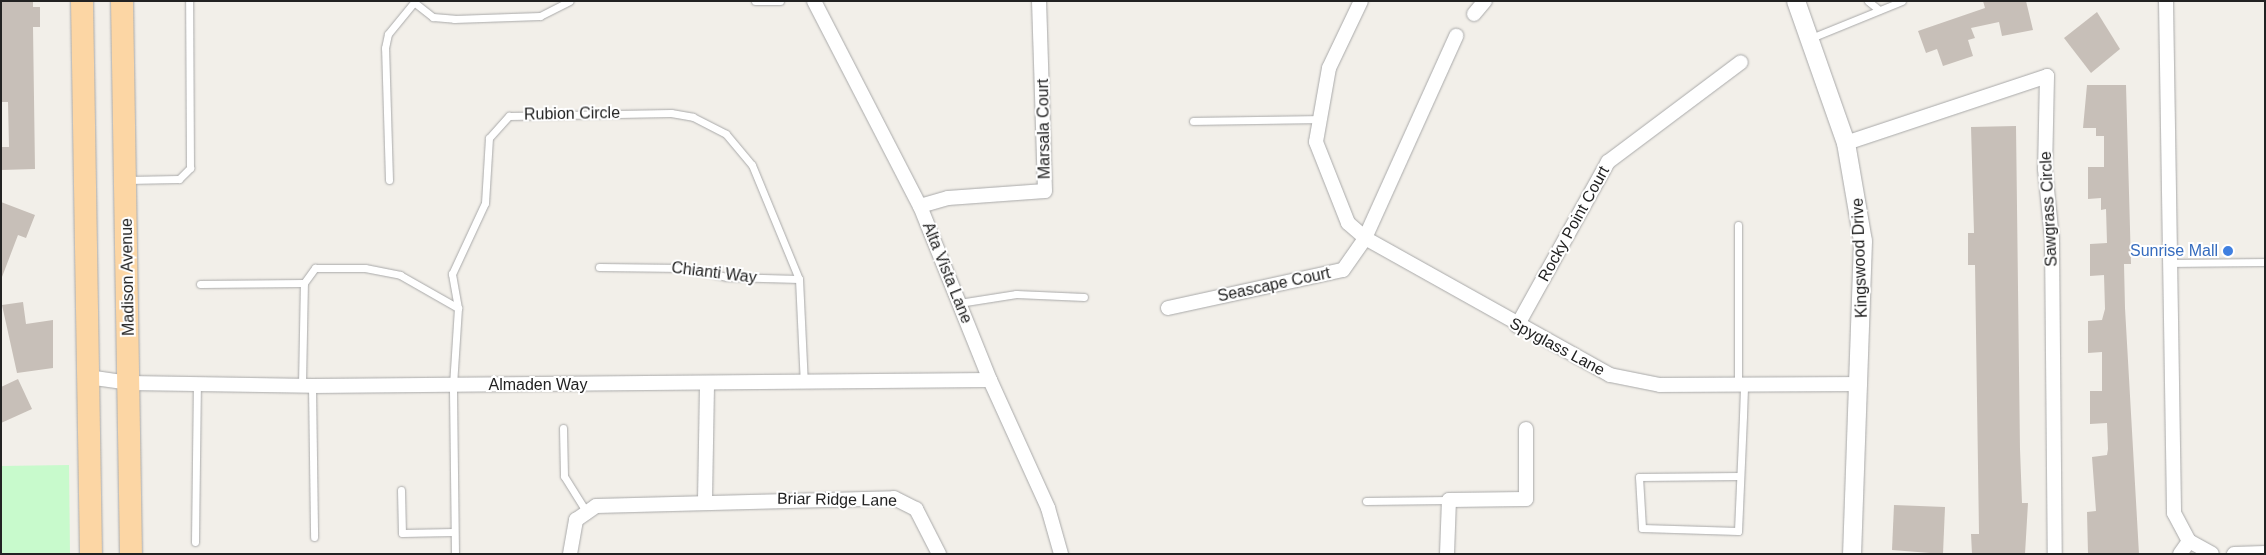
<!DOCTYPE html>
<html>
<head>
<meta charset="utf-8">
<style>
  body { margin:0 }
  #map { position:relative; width:2266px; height:555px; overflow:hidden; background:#f2efe9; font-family:Helvetica,sans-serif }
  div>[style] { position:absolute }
  .park>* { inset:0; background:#c8facc }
  .building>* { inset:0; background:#c7bfb8 }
  .roads { filter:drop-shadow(0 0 1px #a9a9a9) drop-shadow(0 0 1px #a9a9a9) }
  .service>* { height:7px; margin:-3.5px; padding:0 3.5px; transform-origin:3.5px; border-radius:3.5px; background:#fff }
  .minor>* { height:14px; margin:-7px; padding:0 7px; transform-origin:7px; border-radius:7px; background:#fff }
  .tertiary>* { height:18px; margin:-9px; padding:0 9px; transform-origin:9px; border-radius:9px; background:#fff }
  .primary>* { height:22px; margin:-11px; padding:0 11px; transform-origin:11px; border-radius:11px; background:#fcd6a4 }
  .dots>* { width:14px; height:14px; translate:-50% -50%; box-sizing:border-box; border:2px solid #fff; border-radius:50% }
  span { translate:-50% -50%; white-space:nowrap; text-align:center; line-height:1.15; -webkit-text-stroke:4px #fff; paint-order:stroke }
  .street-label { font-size:16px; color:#222 }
  .shop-label { font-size:16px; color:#366cbe }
  .right { translate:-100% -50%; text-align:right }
  .frame { position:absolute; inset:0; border:2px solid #222; pointer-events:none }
</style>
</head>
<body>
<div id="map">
  <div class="park">
    <div style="clip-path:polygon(69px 465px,70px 554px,1px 554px,1px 466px)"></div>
  </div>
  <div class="building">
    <div style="clip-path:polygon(2px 1px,33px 1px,33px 7px,40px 7px,40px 27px,33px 27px,35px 169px,1px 170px,1px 147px,9px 147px,8px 102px,1px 102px)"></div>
    <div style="clip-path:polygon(1983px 1px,2026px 1px,2033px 30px,2002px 36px,1999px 22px,1971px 28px,1975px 38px,1968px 40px,1973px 56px,1943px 66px,1937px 49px,1926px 53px,1918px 31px,1985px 8px)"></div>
    <div style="clip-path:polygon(2097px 12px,2120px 49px,2091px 73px,2064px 38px)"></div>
    <div style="clip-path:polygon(2087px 85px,2126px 85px,2131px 264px,2124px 264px,2125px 308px,2139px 554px,2088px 554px,2087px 512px,2096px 511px,2092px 457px,2107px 455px,2108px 449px,2107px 423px,2090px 424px,2090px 391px,2102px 391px,2102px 352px,2088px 353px,2088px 321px,2102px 320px,2105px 309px,2104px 275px,2090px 276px,2090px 244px,2107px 243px,2106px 209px,2101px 210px,2101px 198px,2088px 199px,2088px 167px,2104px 167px,2104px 136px,2096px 136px,2096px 128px,2083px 128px)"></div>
    <div style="clip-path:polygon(2016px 126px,2020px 449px,2022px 503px,2028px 503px,2025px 554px,1972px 554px,1971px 534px,1979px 534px,1975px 265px,1968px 265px,1968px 233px,1974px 233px,1971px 127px)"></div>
    <div style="clip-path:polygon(1px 202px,35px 215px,26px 238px,18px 235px,2px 277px)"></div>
    <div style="clip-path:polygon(23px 302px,26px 324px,53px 320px,53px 368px,17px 373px,2px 305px)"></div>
    <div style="clip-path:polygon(18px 379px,32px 409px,1px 423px,1px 387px)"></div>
    <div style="clip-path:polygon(1894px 505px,1945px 507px,1943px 554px,1892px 550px)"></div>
  </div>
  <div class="roads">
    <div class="service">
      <div style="left:755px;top:1px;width:25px"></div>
      <div style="left:1868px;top:1px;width:14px;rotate:39deg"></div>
      <div style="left:415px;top:3px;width:23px;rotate:38deg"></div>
      <div style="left:433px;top:17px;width:21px;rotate:5deg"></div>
      <div style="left:454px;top:19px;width:86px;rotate:-2deg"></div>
      <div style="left:540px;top:16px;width:33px;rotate:-27deg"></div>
      <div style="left:1811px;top:38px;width:98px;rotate:-22.1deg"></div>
      <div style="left:1193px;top:121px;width:127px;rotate:-0.9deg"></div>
      <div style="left:127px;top:180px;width:52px;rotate:-1.1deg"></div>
      <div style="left:179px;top:179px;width:16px;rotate:-45deg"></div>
      <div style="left:190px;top:168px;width:167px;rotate:-90.3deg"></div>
      <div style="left:389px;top:180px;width:132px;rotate:-91.7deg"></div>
      <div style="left:385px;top:48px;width:14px;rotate:-78deg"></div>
      <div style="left:388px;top:34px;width:43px;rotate:-50.7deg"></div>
      <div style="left:2170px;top:263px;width:95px;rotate:-0.6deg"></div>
      <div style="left:599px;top:267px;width:85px;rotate:0.7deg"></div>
      <div style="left:684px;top:268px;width:44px;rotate:11.8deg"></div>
      <div style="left:727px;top:277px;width:72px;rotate:1.6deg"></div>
      <div style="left:200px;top:284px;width:104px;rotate:-0.6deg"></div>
      <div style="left:959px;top:303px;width:58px;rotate:-9deg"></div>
      <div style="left:1016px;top:294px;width:68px;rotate:2.5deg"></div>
      <div style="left:302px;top:384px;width:101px;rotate:-88.9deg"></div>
      <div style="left:304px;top:283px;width:19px;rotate:-54deg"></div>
      <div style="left:315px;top:268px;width:50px"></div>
      <div style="left:365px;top:268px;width:36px;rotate:11deg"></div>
      <div style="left:400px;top:275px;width:67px;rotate:29.6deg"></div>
      <div style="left:1738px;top:384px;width:159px;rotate:-90deg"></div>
      <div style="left:312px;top:386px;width:151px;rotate:89.2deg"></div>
      <div style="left:563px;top:428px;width:48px;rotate:88.8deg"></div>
      <div style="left:564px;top:476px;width:40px;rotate:58deg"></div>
      <div style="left:1740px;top:476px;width:101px;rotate:179.4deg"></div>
      <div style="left:1639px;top:477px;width:51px;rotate:86.6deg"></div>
      <div style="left:1642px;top:528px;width:96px;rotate:1.8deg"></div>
      <div style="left:1738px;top:531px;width:115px;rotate:-87.5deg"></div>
      <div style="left:1743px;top:416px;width:32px;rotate:-88deg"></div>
      <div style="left:401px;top:490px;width:43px;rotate:88.7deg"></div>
      <div style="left:402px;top:533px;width:52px;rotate:-1.1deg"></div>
      <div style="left:1366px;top:501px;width:83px;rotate:-0.7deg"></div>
      <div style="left:195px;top:542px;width:158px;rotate:-89.3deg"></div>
      <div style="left:455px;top:554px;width:169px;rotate:-90.7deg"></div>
      <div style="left:453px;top:385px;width:77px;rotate:-86.3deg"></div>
      <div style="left:458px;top:308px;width:35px;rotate:-100deg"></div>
      <div style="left:452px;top:274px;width:78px;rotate:-65.1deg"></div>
      <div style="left:485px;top:203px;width:65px;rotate:-86.5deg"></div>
      <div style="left:489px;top:138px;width:30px;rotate:-48deg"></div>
      <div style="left:509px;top:116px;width:162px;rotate:-1.1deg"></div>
      <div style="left:671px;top:113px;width:22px;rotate:10deg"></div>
      <div style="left:693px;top:117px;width:37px;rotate:27deg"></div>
      <div style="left:726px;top:134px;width:40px;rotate:50deg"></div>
      <div style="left:752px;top:165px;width:123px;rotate:67.6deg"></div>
      <div style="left:799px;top:279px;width:105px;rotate:87.3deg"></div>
    </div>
    <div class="minor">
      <div style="left:814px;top:1px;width:231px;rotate:62.7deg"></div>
      <div style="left:920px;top:206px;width:188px;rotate:68.1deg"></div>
      <div style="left:990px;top:380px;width:141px;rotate:65.6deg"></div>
      <div style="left:1048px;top:508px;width:48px;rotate:74.2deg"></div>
      <div style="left:1361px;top:1px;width:74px;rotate:115.5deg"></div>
      <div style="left:1329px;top:68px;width:75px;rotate:100deg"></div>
      <div style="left:1316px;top:142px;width:87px;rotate:68.4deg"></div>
      <div style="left:1348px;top:223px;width:23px;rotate:41deg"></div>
      <div style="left:1365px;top:238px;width:281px;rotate:29.2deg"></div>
      <div style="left:1610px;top:375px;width:51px;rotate:11.3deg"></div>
      <div style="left:1660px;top:385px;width:200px;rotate:-0.3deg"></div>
      <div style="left:2166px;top:1px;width:512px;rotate:89.1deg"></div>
      <div style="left:2174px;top:513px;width:32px;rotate:62deg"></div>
      <div style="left:2189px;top:541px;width:26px;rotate:29deg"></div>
      <div style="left:1474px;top:14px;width:17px;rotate:-50deg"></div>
      <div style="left:1846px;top:143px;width:212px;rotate:-18.4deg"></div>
      <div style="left:2047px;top:76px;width:93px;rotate:91.2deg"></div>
      <div style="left:2045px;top:169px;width:70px;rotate:84.3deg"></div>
      <div style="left:2052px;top:239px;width:315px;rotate:89.5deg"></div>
      <div style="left:920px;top:206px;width:29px;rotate:-16deg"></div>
      <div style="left:948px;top:198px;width:97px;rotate:-4.1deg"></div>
      <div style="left:1045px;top:191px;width:190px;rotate:-91.8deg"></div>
      <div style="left:1168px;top:308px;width:179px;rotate:-12.3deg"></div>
      <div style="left:1343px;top:270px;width:39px;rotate:-55deg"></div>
      <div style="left:1365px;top:238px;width:222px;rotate:-65.7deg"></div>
      <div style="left:1517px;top:326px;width:188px;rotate:-61deg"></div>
      <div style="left:1608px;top:162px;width:166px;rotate:-36.9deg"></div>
      <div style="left:88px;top:377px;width:41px;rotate:8.3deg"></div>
      <div style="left:129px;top:383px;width:183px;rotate:0.9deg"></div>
      <div style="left:312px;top:386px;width:678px;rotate:-0.51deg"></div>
      <div style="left:705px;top:500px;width:115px;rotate:-89deg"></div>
      <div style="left:570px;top:554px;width:35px;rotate:-80deg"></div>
      <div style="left:576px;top:520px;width:24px;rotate:-35deg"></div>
      <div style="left:596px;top:506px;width:298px;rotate:-1.5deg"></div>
      <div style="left:894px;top:498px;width:25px;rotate:27deg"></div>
      <div style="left:916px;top:509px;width:51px;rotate:62.9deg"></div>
      <div style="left:1447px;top:554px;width:54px;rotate:-87.9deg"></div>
      <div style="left:1449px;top:500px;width:77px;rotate:-0.7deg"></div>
      <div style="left:1526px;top:499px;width:70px;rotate:-90deg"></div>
      <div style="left:2180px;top:554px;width:16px;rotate:-55deg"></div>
      <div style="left:2234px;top:554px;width:31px;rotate:-2deg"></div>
    </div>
    <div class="tertiary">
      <div style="left:1796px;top:1px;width:151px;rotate:70.6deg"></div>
      <div style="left:1846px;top:143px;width:99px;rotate:80.2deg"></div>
      <div style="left:1863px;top:241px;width:313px;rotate:92deg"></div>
    </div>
    <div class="primary">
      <div style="left:82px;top:1px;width:553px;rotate:89.07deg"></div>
      <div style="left:122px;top:1px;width:553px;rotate:89.07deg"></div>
    </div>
  </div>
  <div class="dots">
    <div style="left:2228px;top:251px;background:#3f7fe0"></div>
  </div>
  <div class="street-label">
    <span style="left:572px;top:114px;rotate:-1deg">Rubion Circle</span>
    <span style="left:1044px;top:129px;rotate:-91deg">Marsala Court</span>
    <span style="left:2049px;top:209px;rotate:-93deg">Sawgrass Circle</span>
    <span style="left:1574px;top:224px;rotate:-61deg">Rocky Point Court</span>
    <span style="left:1860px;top:258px;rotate:-92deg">Kingswood Drive</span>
    <span style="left:714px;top:273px;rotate:7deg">Chianti Way</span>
    <span style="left:947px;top:273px;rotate:68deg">Alta Vista Lane</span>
    <span style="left:128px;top:277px;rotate:-91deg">Madison Avenue</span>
    <span style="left:1274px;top:285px;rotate:-12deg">Seascape Court</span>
    <span style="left:1557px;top:347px;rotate:28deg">Spyglass Lane</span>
    <span style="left:538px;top:385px">Almaden Way</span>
    <span style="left:837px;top:500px;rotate:1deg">Briar Ridge Lane</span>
  </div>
  <div class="shop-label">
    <span class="right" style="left:2218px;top:251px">Sunrise Mall</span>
  </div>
  <div class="frame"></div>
</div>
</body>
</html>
